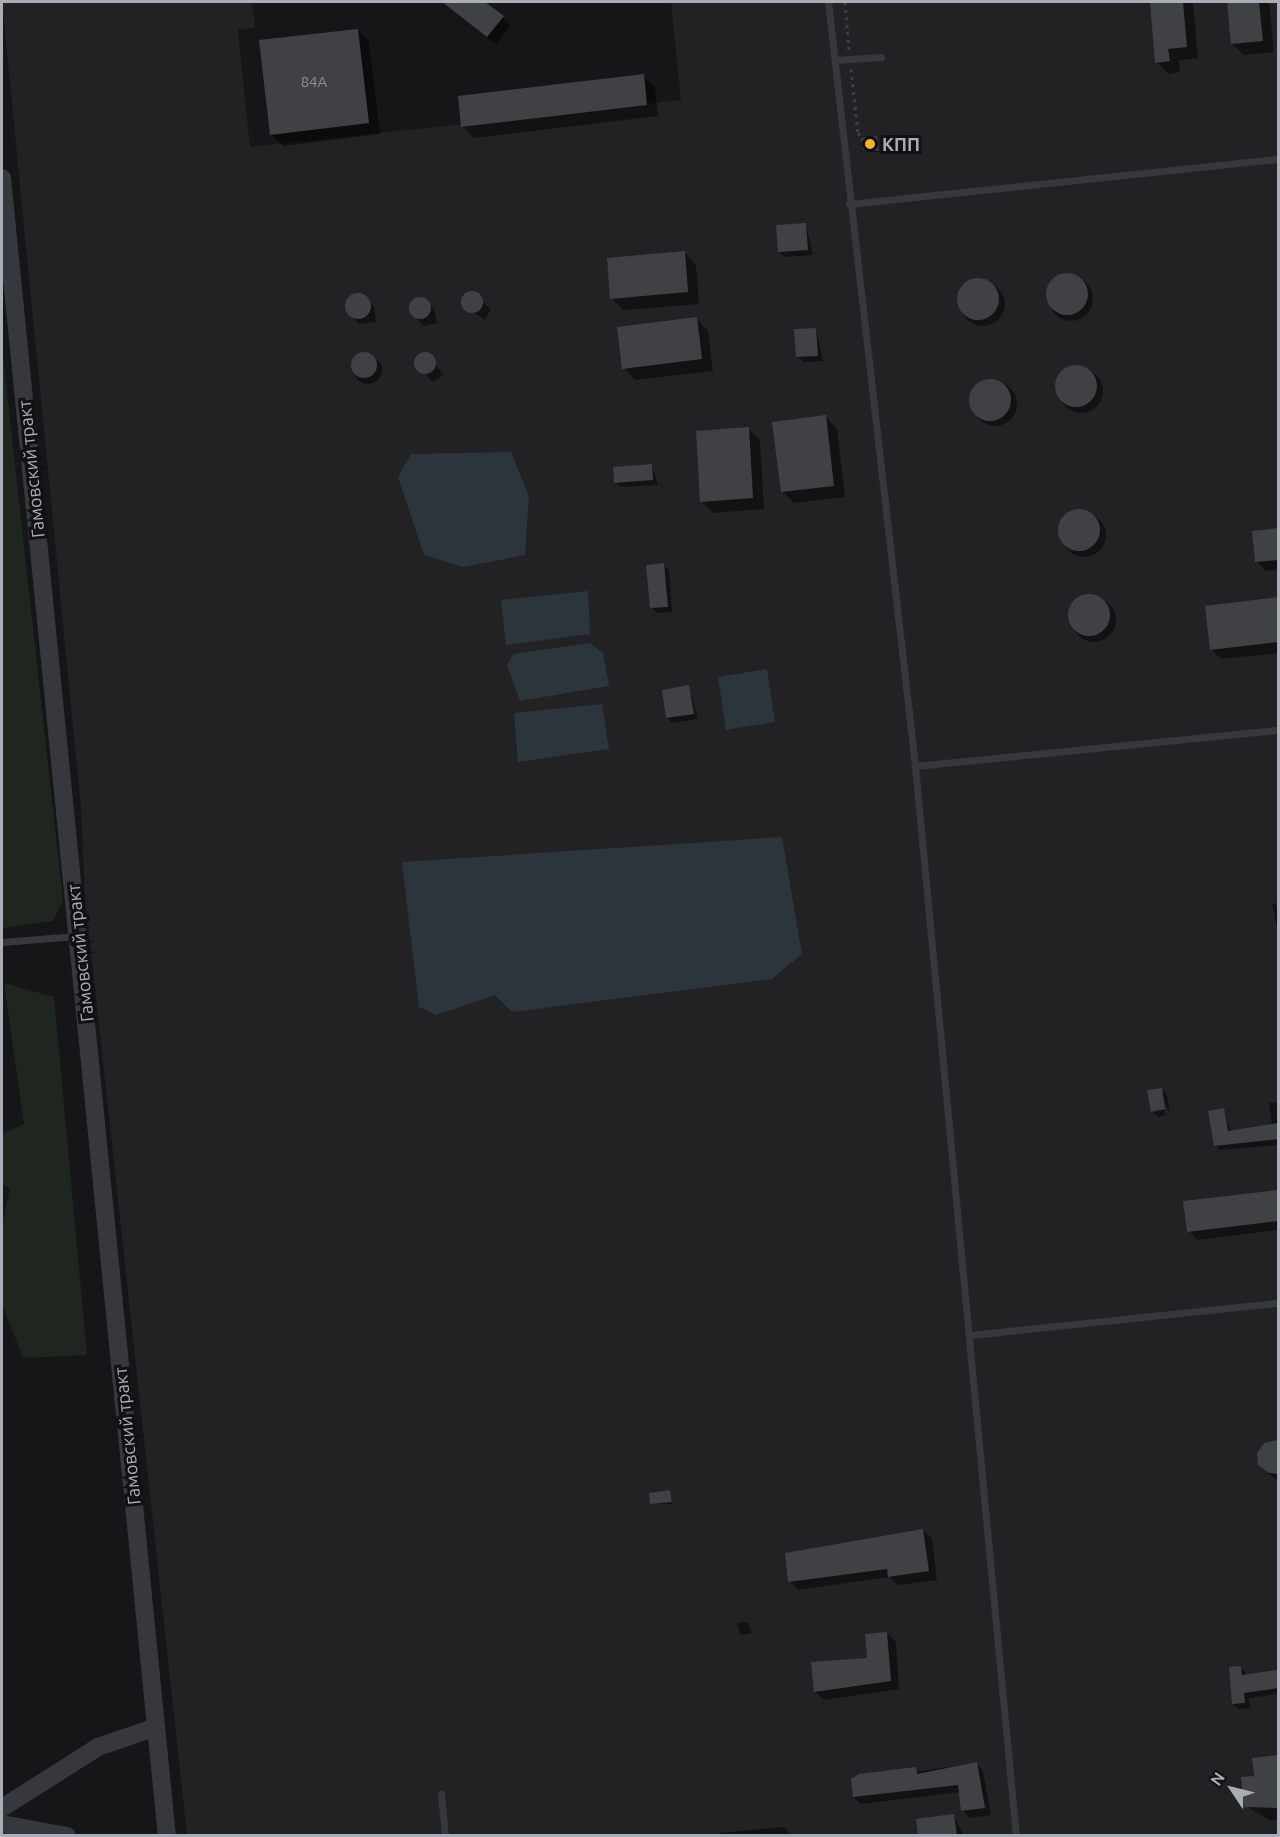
<!DOCTYPE html>
<html>
<head>
<meta charset="utf-8">
<style>
  body { margin:0 }
  #map { position:relative; width:1280px; height:1837px; overflow:hidden; background:#161618; font-family:Ubuntu,sans-serif }
  div>[style] { position:absolute }
  .built>* { inset:0; background:#222225 }
  .green>* { inset:0; background:#1e261f }
  .water>* { inset:0; background:#2c353c }
  .shadow>* { inset:0; background:#0007 }
  .round { border-radius:50% }
  .building>* { inset:0; background:#404145 }
  .path>* { height:3px; margin-top:-1.5px; transform-origin:0; background:repeating-linear-gradient(90deg,#3d3f44 0 3px,transparent 0 7.5px) }
  .service>* { height:7px; margin:-3.5px; padding:0 3.5px; transform-origin:3.5px; border-radius:3.5px; background:#37383d }
  .tertiary>* { height:18px; margin:-9px; padding:0 9px; transform-origin:9px; border-radius:9px; background:#37383d }
  .dots>* { width:16px; height:16px; translate:-50% -50%; box-sizing:border-box; border:3px solid #111113; border-radius:50% }
  span { translate:-50% -50%; white-space:nowrap; text-align:center; line-height:1.15; -webkit-text-stroke:6px #111113; paint-order:stroke }
  .number-label { font-size:15px; color:#8e929b }
  .number-label span { -webkit-text-stroke-width:0 }
  .poi-label { font-size:18px; color:#a8adb8; font-weight:700 }
  .left { translate:0 -50%; text-align:left }
  .street-label { font-size:18px; color:#a8adb8 }
  .frame { position:absolute; inset:0; border:3px solid #a8adb8; pointer-events:none }
  .north { position:absolute; left:1202px; top:1759px; width:60px; height:60px; -webkit-text-stroke:4px #111113; paint-order:stroke; rotate:305deg; font-size:16px; font-weight:700; line-height:24px; text-align:center; color:#a8adb8 }
  .north::after { content:''; display:block; margin:auto; width:21px; height:27px; background:#a8adb8; clip-path:polygon(50% 0,100% 100%,50% 72%,0 100%) }
</style>
</head>
<body>
<div id="map">
  <div class="built">
    <div style="clip-path:polygon(2px 2px,252px 2px,255px 27px,238px 30px,250px 147px,681px 100px,671px 2px,1278px 2px,1278px 1835px,187px 1835px,85px 896px,81px 807px)"></div>
  </div>
  <div class="green">
    <div style="clip-path:polygon(2px 347px,63px 900px,53px 921px,2px 928px)"></div>
    <div style="clip-path:polygon(4px 983px,54px 997px,87px 1355px,23px 1358px,2px 1304px,2px 1226px,10px 1188px,2px 1185px,2px 1134px,24px 1124px)"></div>
  </div>
  <div class="water">
    <div style="clip-path:polygon(511px 452px,529px 497px,525px 555px,463px 567px,424px 555px,398px 477px,411px 454px)"></div>
    <div style="clip-path:polygon(588px 591px,590px 634px,506px 645px,501px 600px)"></div>
    <div style="clip-path:polygon(590px 643px,603px 653px,609px 686px,520px 701px,507px 665px,513px 654px)"></div>
    <div style="clip-path:polygon(767px 669px,775px 722px,726px 730px,718px 677px)"></div>
    <div style="clip-path:polygon(602px 704px,609px 749px,518px 762px,514px 713px)"></div>
    <div style="clip-path:polygon(782px 837px,802px 954px,772px 979px,512px 1012px,495px 995px,436px 1015px,419px 1007px,402px 862px)"></div>
  </div>
  <div class="shadow">
    <div style="clip-path:polygon(441px 2px,483px 2px,511px 25px,496px 44px)"></div>
    <div style="clip-path:polygon(1151px 2px,1193px 2px,1198px 58px,1179px 60px,1180px 72px,1168px 74px,1157px 62px)"></div>
    <div style="clip-path:polygon(1228px 2px,1269px 2px,1274px 52px,1244px 55px,1232px 44px)"></div>
    <div style="clip-path:polygon(358px 30px,369px 42px,380px 134px,283px 146px,271px 134px)"></div>
    <div style="clip-path:polygon(643px 76px,655px 87px,658px 116px,474px 138px,462px 126px)"></div>
    <div style="clip-path:polygon(877px 138px,880px 152px,871px 152px,868px 149px)"></div>
    <div style="clip-path:polygon(806px 224px,813px 255px,785px 257px,779px 252px)"></div>
    <div style="clip-path:polygon(685px 253px,696px 265px,699px 304px,623px 310px,611px 298px)"></div>
    <div class="round" style="left:1049px;top:277px;width:44px;height:44px"></div>
    <div class="round" style="left:961px;top:282px;width:44px;height:44px"></div>
    <div style="clip-path:polygon(469px 293px,491px 309px,485px 320px,464px 306px)"></div>
    <div style="clip-path:polygon(365px 297px,374px 306px,376px 322px,359px 324px,351px 316px,349px 299px)"></div>
    <div style="clip-path:polygon(425px 300px,434px 308px,437px 323px,424px 326px,415px 317px,412px 303px)"></div>
    <div style="clip-path:polygon(697px 319px,708px 331px,713px 371px,635px 380px,624px 368px)"></div>
    <div style="clip-path:polygon(816px 329px,823px 361px,803px 362px,797px 356px)"></div>
    <div style="clip-path:polygon(427px 354px,444px 375px,432px 382px,416px 361px)"></div>
    <div class="round" style="left:354px;top:356px;width:28px;height:28px"></div>
    <div class="round" style="left:1059px;top:369px;width:44px;height:44px"></div>
    <div class="round" style="left:973px;top:382px;width:44px;height:44px"></div>
    <div style="clip-path:polygon(826px 417px,837px 429px,845px 497px,794px 503px,782px 491px)"></div>
    <div style="clip-path:polygon(748px 429px,760px 440px,764px 509px,713px 513px,702px 501px)"></div>
    <div style="clip-path:polygon(652px 466px,658px 485px,621px 487px,615px 482px)"></div>
    <div class="round" style="left:1062px;top:513px;width:44px;height:44px"></div>
    <div style="clip-path:polygon(1278px 530px,1278px 570px,1266px 571px,1256px 561px,1253px 532px)"></div>
    <div style="clip-path:polygon(663px 565px,669px 570px,672px 612px,657px 613px,652px 608px)"></div>
    <div style="clip-path:polygon(1278px 597px,1278px 653px,1221px 659px,1211px 649px,1206px 607px)"></div>
    <div class="round" style="left:1072px;top:598px;width:44px;height:44px"></div>
    <div style="clip-path:polygon(689px 687px,698px 719px,672px 723px,667px 717px)"></div>
    <div style="clip-path:polygon(1278px 903px,1278px 933px,1272px 904px)"></div>
    <div style="clip-path:polygon(1162px 1089px,1167px 1095px,1170px 1115px,1161px 1093px,1165px 1115px,1158px 1117px,1152px 1111px)"></div>
    <div style="clip-path:polygon(1278px 1102px,1278px 1145px,1220px 1150px,1215px 1145px,1223px 1110px,1231px 1132px,1272px 1126px,1269px 1103px)"></div>
    <div style="clip-path:polygon(1278px 1191px,1278px 1230px,1197px 1240px,1189px 1231px,1185px 1202px)"></div>
    <div style="clip-path:polygon(1272px 1441px,1278px 1444px,1278px 1481px,1262px 1468px)"></div>
    <div style="clip-path:polygon(670px 1492px,673px 1504px,652px 1503px)"></div>
    <div style="clip-path:polygon(923px 1530px,932px 1539px,937px 1580px,898px 1585px,890px 1577px,798px 1590px,790px 1581px)"></div>
    <div style="clip-path:polygon(748px 1622px,752px 1633px,740px 1635px,737px 1623px)"></div>
    <div style="clip-path:polygon(887px 1633px,896px 1642px,899px 1689px,824px 1700px,815px 1692px,868px 1659px)"></div>
    <div style="clip-path:polygon(1241px 1667px,1247px 1676px,1278px 1671px,1278px 1694px,1249px 1698px,1250px 1708px,1239px 1709px,1233px 1704px)"></div>
    <div style="clip-path:polygon(1278px 1756px,1278px 1820px,1271px 1821px,1246px 1806px,1256px 1777px,1254px 1759px)"></div>
    <div style="clip-path:polygon(976px 1763px,983px 1771px,991px 1815px,970px 1818px,962px 1810px,960px 1792px,861px 1804px,854px 1797px,852px 1781px)"></div>
    <div style="clip-path:polygon(954px 1816px,964px 1836px,920px 1836px)"></div>
    <div style="clip-path:polygon(784px 1827px,792px 1836px,718px 1836px,718px 1833px)"></div>
  </div>
  <div class="building">
    <div style="clip-path:polygon(442px 2px,485px 2px,504px 16px,487px 37px)"></div>
    <div style="clip-path:polygon(1150px 2px,1183px 2px,1187px 47px,1168px 49px,1170px 61px,1155px 63px)"></div>
    <div style="clip-path:polygon(1227px 2px,1259px 2px,1263px 41px,1231px 44px)"></div>
    <div style="clip-path:polygon(358px 29px,369px 123px,270px 135px,259px 40px)"></div>
    <div style="clip-path:polygon(644px 74px,647px 105px,461px 127px,458px 96px)"></div>
    <div style="clip-path:polygon(877px 136px,879px 151px,863px 150px,861px 138px)"></div>
    <div style="clip-path:polygon(806px 223px,808px 250px,778px 252px,776px 225px)"></div>
    <div style="clip-path:polygon(685px 251px,688px 292px,610px 299px,607px 258px)"></div>
    <div class="round" style="left:1046px;top:273px;width:42px;height:42px"></div>
    <div class="round" style="left:957px;top:278px;width:42px;height:42px"></div>
    <div class="round" style="left:461px;top:291px;width:22px;height:22px"></div>
    <div class="round" style="left:345px;top:293px;width:26px;height:26px"></div>
    <div class="round" style="left:409px;top:297px;width:22px;height:22px"></div>
    <div style="clip-path:polygon(697px 317px,702px 359px,622px 369px,617px 327px)"></div>
    <div style="clip-path:polygon(816px 328px,818px 356px,796px 357px,794px 329px)"></div>
    <div class="round" style="left:414px;top:352px;width:22px;height:22px"></div>
    <div class="round" style="left:351px;top:352px;width:26px;height:26px"></div>
    <div class="round" style="left:1055px;top:365px;width:42px;height:42px"></div>
    <div class="round" style="left:969px;top:379px;width:42px;height:42px"></div>
    <div style="clip-path:polygon(826px 415px,834px 486px,781px 492px,772px 422px)"></div>
    <div style="clip-path:polygon(749px 427px,753px 498px,700px 502px,696px 431px)"></div>
    <div style="clip-path:polygon(652px 464px,653px 480px,614px 483px,613px 467px)"></div>
    <div class="round" style="left:1058px;top:509px;width:42px;height:42px"></div>
    <div style="clip-path:polygon(1278px 528px,1278px 560px,1255px 562px,1252px 531px)"></div>
    <div style="clip-path:polygon(664px 563px,668px 607px,650px 608px,646px 565px)"></div>
    <div class="round" style="left:1068px;top:594px;width:42px;height:42px"></div>
    <div style="clip-path:polygon(1278px 597px,1278px 642px,1210px 650px,1205px 606px)"></div>
    <div style="clip-path:polygon(689px 685px,694px 714px,666px 718px,662px 690px)"></div>
    <div style="clip-path:polygon(1162px 1088px,1165px 1109px,1151px 1112px,1147px 1090px)"></div>
    <div style="clip-path:polygon(1224px 1108px,1228px 1131px,1278px 1123px,1278px 1139px,1214px 1146px,1208px 1111px)"></div>
    <div style="clip-path:polygon(1278px 1190px,1278px 1221px,1187px 1232px,1183px 1201px)"></div>
    <div style="clip-path:polygon(1278px 1440px,1278px 1474px,1269px 1473px,1258px 1465px,1257px 1453px,1264px 1443px)"></div>
    <div style="clip-path:polygon(670px 1490px,672px 1502px,650px 1504px,649px 1493px)"></div>
    <div style="clip-path:polygon(923px 1529px,929px 1571px,888px 1577px,887px 1569px,788px 1582px,785px 1553px)"></div>
    <div style="clip-path:polygon(887px 1632px,891px 1681px,814px 1692px,811px 1662px,867px 1658px,865px 1634px)"></div>
    <div style="clip-path:polygon(1241px 1666px,1242px 1675px,1278px 1670px,1278px 1688px,1244px 1693px,1245px 1703px,1232px 1704px,1229px 1667px)"></div>
    <div style="clip-path:polygon(1278px 1755px,1278px 1808px,1244px 1807px,1241px 1777px,1254px 1776px,1252px 1758px)"></div>
    <div style="clip-path:polygon(977px 1762px,985px 1808px,961px 1811px,958px 1785px,853px 1797px,851px 1779px,859px 1774px,916px 1767px,917px 1774px)"></div>
    <div style="clip-path:polygon(954px 1814px,957px 1836px,918px 1836px,916px 1819px)"></div>
  </div>
  <div class="path">
    <div style="left:845px;top:2px;width:48px;rotate:85.2deg"></div>
    <div style="left:851px;top:69px;width:64px;rotate:83.8deg"></div>
    <div style="left:858px;top:133px;width:8px;rotate:40deg"></div>
  </div>
  <div class="service">
    <div style="left:828px;top:2px;width:769px;rotate:83.5deg"></div>
    <div style="left:915px;top:766px;width:1075px;rotate:84.61deg"></div>
    <div style="left:835px;top:60px;width:46px;rotate:-3.7deg"></div>
    <div style="left:849px;top:204px;width:431px;rotate:-6deg"></div>
    <div style="left:915px;top:766px;width:365px;rotate:-5.7deg"></div>
    <div style="left:2px;top:942px;width:74px;rotate:-4.6deg"></div>
    <div style="left:971px;top:1335px;width:309px;rotate:-6deg"></div>
    <div style="left:441px;top:1794px;width:42px;rotate:84.6deg"></div>
  </div>
  <div class="tertiary">
    <div style="left:2px;top:178px;width:1666px;rotate:84.32deg"></div>
    <div style="left:2px;top:1808px;width:114px;rotate:-32.4deg"></div>
    <div style="left:98px;top:1747px;width:61px;rotate:-19deg"></div>
    <div style="left:2px;top:1824px;width:66px;rotate:10.5deg"></div>
  </div>
  <div class="dots">
    <div style="left:870px;top:144px;background:#f2b134"></div>
  </div>
  <div class="number-label">
    <span style="left:314px;top:82px">84А</span>
  </div>
  <div class="poi-label">
    <span class="left" style="left:882px;top:144px">КПП</span>
  </div>
  <div class="street-label">
    <span style="left:31px;top:469px;rotate:-96deg">Гамовский тракт</span>
    <span style="left:80px;top:953px;rotate:-96deg">Гамовский тракт</span>
    <span style="left:127px;top:1436px;rotate:-96deg">Гамовский тракт</span>
  </div>
  <div class="frame"></div>
  <div class="north">N</div>
</div>
</body>
</html>
